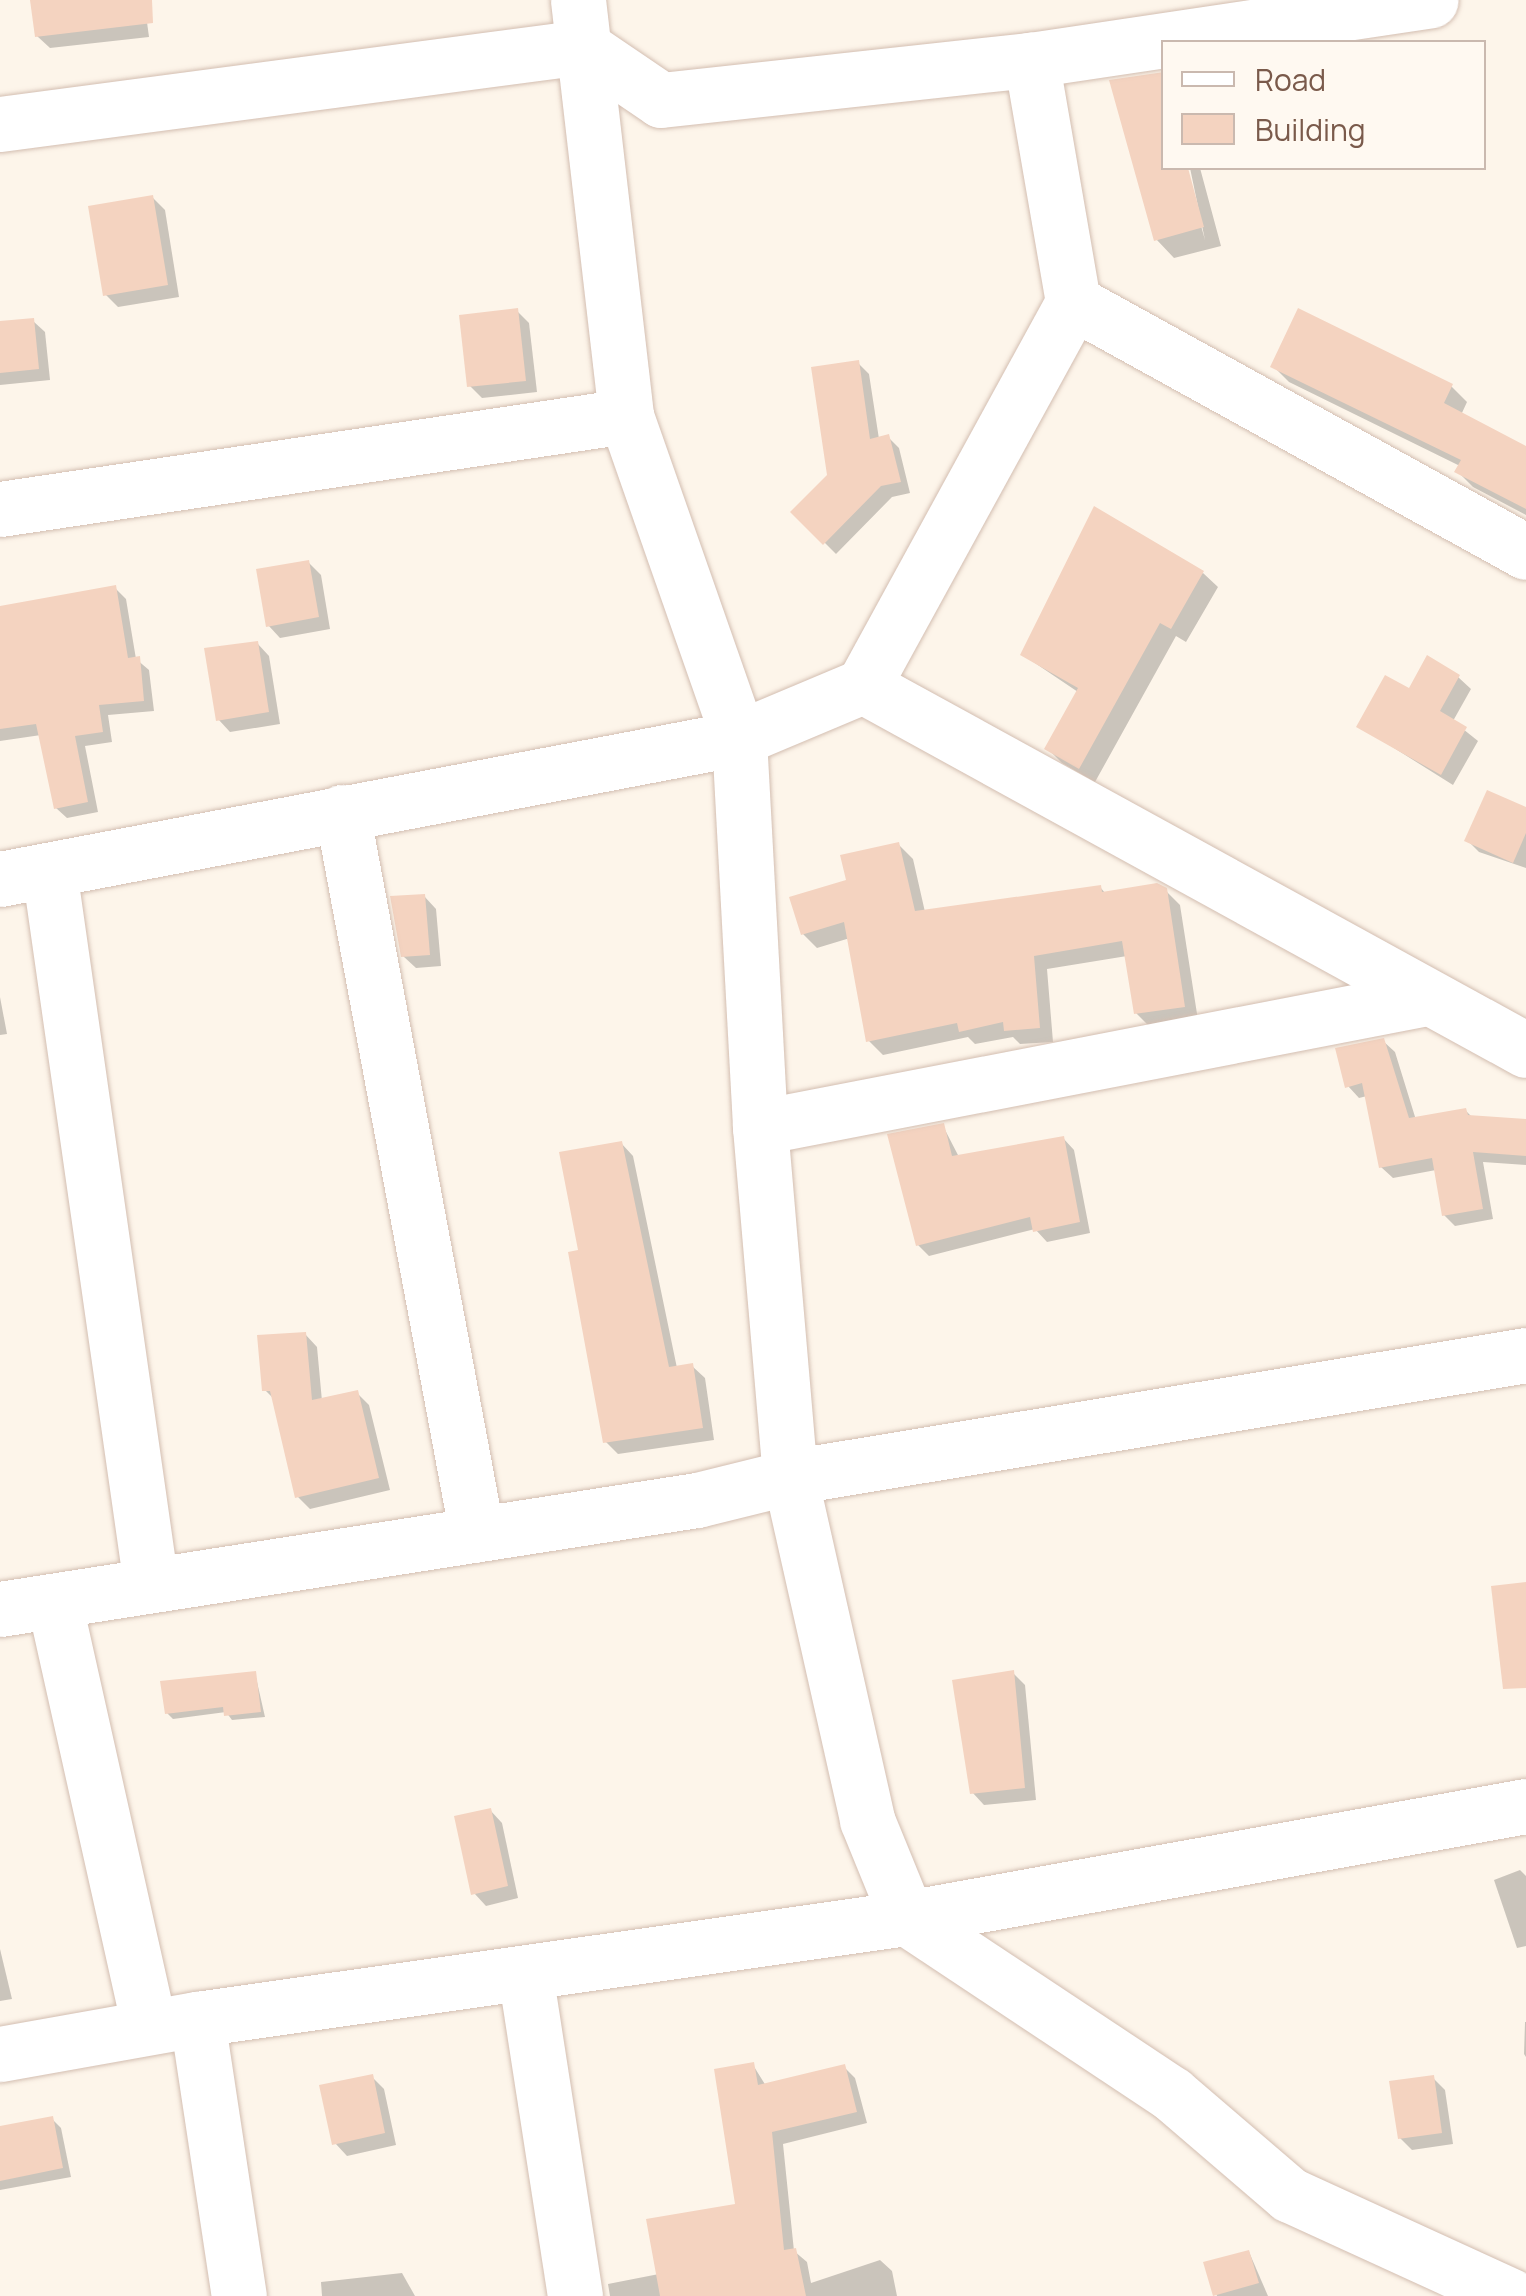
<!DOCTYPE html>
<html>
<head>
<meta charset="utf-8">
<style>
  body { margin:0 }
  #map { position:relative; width:1526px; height:2296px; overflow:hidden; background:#fdf5ea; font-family:Manrope,sans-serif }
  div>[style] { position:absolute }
  .shadow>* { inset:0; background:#0003 }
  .building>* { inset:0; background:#f4d3c0 }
  .roads { filter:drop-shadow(0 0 2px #d3beb1) drop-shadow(0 0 2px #d3beb1) }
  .minor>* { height:55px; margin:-27.5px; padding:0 27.5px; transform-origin:27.5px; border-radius:27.5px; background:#fff }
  span { translate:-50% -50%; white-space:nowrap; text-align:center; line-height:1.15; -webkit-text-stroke:9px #fff9f1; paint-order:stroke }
  .legend { position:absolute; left:1161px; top:40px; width:325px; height:130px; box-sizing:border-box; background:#fff9f1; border:2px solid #cab9af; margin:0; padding:12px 18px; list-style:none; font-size:30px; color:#7a5a4b }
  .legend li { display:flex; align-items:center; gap:20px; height:50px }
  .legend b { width:50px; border:2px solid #cab9af }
</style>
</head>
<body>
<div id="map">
  <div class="shadow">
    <div style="clip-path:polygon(33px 0,144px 0,149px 37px,50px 48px,37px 36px)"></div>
    <div style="clip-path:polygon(1164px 168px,1185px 168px,1205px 240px,1190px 168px,1200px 168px,1221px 246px,1174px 258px,1156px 239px)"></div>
    <div style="clip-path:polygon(153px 198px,165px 210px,179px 297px,118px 307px,105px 294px)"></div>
    <div style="clip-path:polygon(517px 311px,529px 323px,537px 392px,482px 398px,470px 386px)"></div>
    <div style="clip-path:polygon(33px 321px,45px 332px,50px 380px,0 385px,0 327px)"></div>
    <div style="clip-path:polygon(858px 363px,869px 374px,879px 439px,888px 437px,899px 448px,910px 493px,892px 497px,836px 554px,794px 512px,830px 476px)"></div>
    <div style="clip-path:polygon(1273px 366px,1451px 386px,1467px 402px,1461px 415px,1526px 448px,1526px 515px,1473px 487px,1457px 471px,1460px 466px,1289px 382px)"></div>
    <div style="clip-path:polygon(308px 562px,321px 575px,330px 629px,280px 638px,268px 625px)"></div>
    <div style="clip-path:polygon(1203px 573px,1218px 587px,1186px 642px,1176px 636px,1095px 782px,1062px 763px,1047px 748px,1078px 692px,1023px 655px)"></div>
    <div style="clip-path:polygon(115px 588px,126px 599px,136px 659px,149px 670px,154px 711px,108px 715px,112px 742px,85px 746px,98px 812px,67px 818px,56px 808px,41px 735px,0 741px,0 612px)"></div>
    <div style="clip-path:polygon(257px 643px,269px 656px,280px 724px,230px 732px,218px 719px)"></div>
    <div style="clip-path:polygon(1458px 677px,1471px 689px,1453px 721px,1478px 741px,1453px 785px,1359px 726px,1410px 691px)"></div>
    <div style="clip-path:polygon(1526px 810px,1526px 868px,1479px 852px,1467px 840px)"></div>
    <div style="clip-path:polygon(898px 844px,913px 859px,925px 912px,1100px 887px,1106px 894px,1165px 890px,1180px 905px,1198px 1020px,1150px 1027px,1136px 1013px,1127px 956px,1047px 969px,1053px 1042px,1020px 1044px,1013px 1037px,975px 1044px,968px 1037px,883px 1055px,869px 1041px,850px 938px,817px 948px,803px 934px,849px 882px)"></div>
    <div style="clip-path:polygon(424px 896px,436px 909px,441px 966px,416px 968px,403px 956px)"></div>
    <div style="clip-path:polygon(0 997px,7px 1034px,0 1035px)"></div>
    <div style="clip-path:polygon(1383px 1041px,1395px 1052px,1416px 1120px,1465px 1110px,1473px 1118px,1526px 1122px,1526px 1165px,1483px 1162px,1493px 1219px,1455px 1226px,1444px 1215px,1436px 1170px,1393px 1178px,1381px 1167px,1367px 1096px,1359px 1098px,1348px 1086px)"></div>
    <div style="clip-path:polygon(943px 1126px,959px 1157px,1063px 1138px,1074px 1150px,1090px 1233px,1047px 1242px,1035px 1229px,929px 1256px,918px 1245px)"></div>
    <div style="clip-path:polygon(621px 1143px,633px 1156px,677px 1368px,692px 1366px,705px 1378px,714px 1440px,618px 1454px,605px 1441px,581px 1253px)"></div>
    <div style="clip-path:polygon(305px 1334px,317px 1347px,322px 1401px,357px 1393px,369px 1405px,390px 1490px,310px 1509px,298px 1497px,275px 1400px,265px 1390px)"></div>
    <div style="clip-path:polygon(255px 1673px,265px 1717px,232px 1720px,226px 1712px,173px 1719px,167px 1713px)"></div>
    <div style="clip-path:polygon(1013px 1673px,1025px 1685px,1036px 1800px,984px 1805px,972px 1792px)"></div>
    <div style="clip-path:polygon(490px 1810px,502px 1823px,518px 1898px,486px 1906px,474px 1893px)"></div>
    <div style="clip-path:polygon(1520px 1870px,1526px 1876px,1526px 1946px,1517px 1948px,1494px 1880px)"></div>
    <div style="clip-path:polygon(0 1949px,12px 1999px,0 2001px)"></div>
    <div style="clip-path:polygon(1525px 2022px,1526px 2022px,1526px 2057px,1524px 2054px)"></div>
    <div style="clip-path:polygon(753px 2065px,766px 2086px,844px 2067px,855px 2078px,867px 2123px,783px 2144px,794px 2251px,807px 2262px,811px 2283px,880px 2260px,892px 2271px,897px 2296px,610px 2296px,608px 2284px,659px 2274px,737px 2206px)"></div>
    <div style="clip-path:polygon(372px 2077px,384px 2089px,396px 2145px,347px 2156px,335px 2143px)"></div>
    <div style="clip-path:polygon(1433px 2078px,1445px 2090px,1453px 2144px,1412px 2150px,1400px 2138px)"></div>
    <div style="clip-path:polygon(52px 2119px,61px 2128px,71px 2177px,0 2190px,0 2129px)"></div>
    <div style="clip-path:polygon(1249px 2252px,1268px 2296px,1217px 2296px,1206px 2264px)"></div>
    <div style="clip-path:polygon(402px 2273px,415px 2296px,322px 2296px,321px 2282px)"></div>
  </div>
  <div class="building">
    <div style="clip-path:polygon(30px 0,152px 0,153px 23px,35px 37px)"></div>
    <div style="clip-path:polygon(1164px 72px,1164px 168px,1188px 168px,1204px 227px,1154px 241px,1109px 80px)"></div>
    <div style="clip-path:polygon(153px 195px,168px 285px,103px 296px,88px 206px)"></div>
    <div style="clip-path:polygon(518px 308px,526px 381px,467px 387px,459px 315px)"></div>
    <div style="clip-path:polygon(1298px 308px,1453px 384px,1444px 403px,1526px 446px,1526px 509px,1454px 472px,1461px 460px,1270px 367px)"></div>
    <div style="clip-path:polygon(34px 318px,39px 369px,0 373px,0 321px)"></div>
    <div style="clip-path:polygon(859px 360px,870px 439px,889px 434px,901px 482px,881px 486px,823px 545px,790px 512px,827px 475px,811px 367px)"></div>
    <div style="clip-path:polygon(1094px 506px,1204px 571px,1171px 629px,1160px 623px,1079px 769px,1044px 749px,1078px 688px,1020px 655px)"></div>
    <div style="clip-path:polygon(309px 560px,319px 617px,266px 627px,256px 569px)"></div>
    <div style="clip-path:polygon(116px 585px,128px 658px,140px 656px,144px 701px,99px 705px,103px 732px,75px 736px,88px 802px,54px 809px,36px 724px,0 729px,0 606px)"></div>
    <div style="clip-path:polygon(258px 641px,269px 712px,216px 721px,204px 648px)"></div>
    <div style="clip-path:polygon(1427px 655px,1460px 675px,1440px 711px,1467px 727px,1441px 775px,1356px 727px,1385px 675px,1409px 688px)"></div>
    <div style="clip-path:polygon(1487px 790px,1526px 807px,1526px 833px,1513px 863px,1464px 841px)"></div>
    <div style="clip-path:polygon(899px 842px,915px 911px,1101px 885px,1102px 892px,1157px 883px,1167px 888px,1185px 1007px,1134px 1014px,1122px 941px,1034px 956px,1040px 1028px,1004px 1031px,1003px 1022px,959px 1032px,957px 1023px,866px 1042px,844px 922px,801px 935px,789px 897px,846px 880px,840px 855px)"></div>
    <div style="clip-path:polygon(425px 894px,430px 955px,401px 957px,390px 896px)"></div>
    <div style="clip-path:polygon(1384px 1038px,1409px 1118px,1466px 1108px,1468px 1115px,1526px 1119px,1526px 1156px,1473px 1152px,1483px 1209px,1442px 1216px,1432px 1158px,1379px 1168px,1362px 1083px,1345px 1088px,1335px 1048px)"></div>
    <div style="clip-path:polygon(944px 1123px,952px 1156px,1064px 1136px,1080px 1222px,1033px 1232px,1030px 1217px,916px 1246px,887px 1134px)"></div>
    <div style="clip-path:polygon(622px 1141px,669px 1367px,693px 1363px,703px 1428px,603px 1443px,568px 1252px,578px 1250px,559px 1152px)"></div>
    <div style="clip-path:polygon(306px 1332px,312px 1400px,358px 1390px,379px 1478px,295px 1498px,270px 1391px,262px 1391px,257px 1335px)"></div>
    <div style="clip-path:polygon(1526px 1582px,1526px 1688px,1503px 1689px,1491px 1586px)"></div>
    <div style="clip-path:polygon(1014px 1670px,1025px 1788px,970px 1794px,952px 1680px)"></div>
    <div style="clip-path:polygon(256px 1671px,261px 1712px,224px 1716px,223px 1707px,165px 1714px,160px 1681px)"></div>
    <div style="clip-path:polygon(491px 1808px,508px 1886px,471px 1895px,454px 1816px)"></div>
    <div style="clip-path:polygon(754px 2062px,758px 2085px,845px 2064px,857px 2112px,772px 2132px,784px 2250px,796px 2248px,806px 2296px,660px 2296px,646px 2219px,735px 2204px,714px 2069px)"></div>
    <div style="clip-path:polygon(373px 2074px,385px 2133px,332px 2145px,319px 2085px)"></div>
    <div style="clip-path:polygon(1434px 2075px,1442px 2133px,1398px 2139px,1389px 2081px)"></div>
    <div style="clip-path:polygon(53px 2116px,63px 2168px,0 2181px,0 2126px)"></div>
    <div style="clip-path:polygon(1249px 2250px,1259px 2283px,1213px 2296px,1203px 2262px)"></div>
  </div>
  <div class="roads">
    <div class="minor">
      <div style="left:578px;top:0;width:419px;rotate:83.4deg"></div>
      <div style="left:626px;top:416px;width:341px;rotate:70.7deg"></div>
      <div style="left:739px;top:738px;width:390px;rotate:86.9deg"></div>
      <div style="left:760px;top:1127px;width:351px;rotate:85.1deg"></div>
      <div style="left:790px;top:1477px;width:352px;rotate:77.3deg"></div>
      <div style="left:867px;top:1820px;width:106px;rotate:67.8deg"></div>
      <div style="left:907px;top:1918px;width:318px;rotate:33.6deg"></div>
      <div style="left:1172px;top:2094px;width:155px;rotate:40.6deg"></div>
      <div style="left:1290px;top:2195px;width:243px;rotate:24.6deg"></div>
      <div style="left:0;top:124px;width:588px;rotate:-7.52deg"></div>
      <div style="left:583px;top:47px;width:94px;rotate:34.2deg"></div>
      <div style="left:661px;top:100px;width:372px;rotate:-6.2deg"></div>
      <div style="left:1031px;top:60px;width:404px;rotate:-8.5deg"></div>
      <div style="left:1073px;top:302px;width:517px;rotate:28.89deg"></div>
      <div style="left:0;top:509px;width:633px;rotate:-8.45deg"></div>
      <div style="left:863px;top:686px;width:756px;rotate:28.77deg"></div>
      <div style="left:342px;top:812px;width:735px;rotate:79.42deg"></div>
      <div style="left:49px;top:870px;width:722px;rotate:81.88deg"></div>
      <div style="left:0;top:879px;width:752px;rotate:-10.8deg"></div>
      <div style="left:739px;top:738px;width:134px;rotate:-22.8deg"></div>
      <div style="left:863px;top:686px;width:438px;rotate:-61.3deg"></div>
      <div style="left:1073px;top:302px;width:246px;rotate:-99.8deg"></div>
      <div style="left:760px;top:1127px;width:679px;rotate:-10.95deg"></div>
      <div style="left:54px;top:1601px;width:436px;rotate:77.4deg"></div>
      <div style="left:0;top:1609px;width:705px;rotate:-8.89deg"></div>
      <div style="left:697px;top:1500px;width:96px;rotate:-13.9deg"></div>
      <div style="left:790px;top:1477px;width:746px;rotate:-9.41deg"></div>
      <div style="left:525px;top:1973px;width:327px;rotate:81.2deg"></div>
      <div style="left:197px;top:2019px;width:280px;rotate:81.4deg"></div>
      <div style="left:0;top:2054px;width:200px;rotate:-10.1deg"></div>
      <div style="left:197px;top:2019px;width:717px;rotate:-8.1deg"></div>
      <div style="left:907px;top:1918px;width:629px;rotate:-10.26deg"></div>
    </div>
  </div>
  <ul class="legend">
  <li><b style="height:12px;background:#fff"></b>Road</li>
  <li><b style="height:28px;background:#f4d3c0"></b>Building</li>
  </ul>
</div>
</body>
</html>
